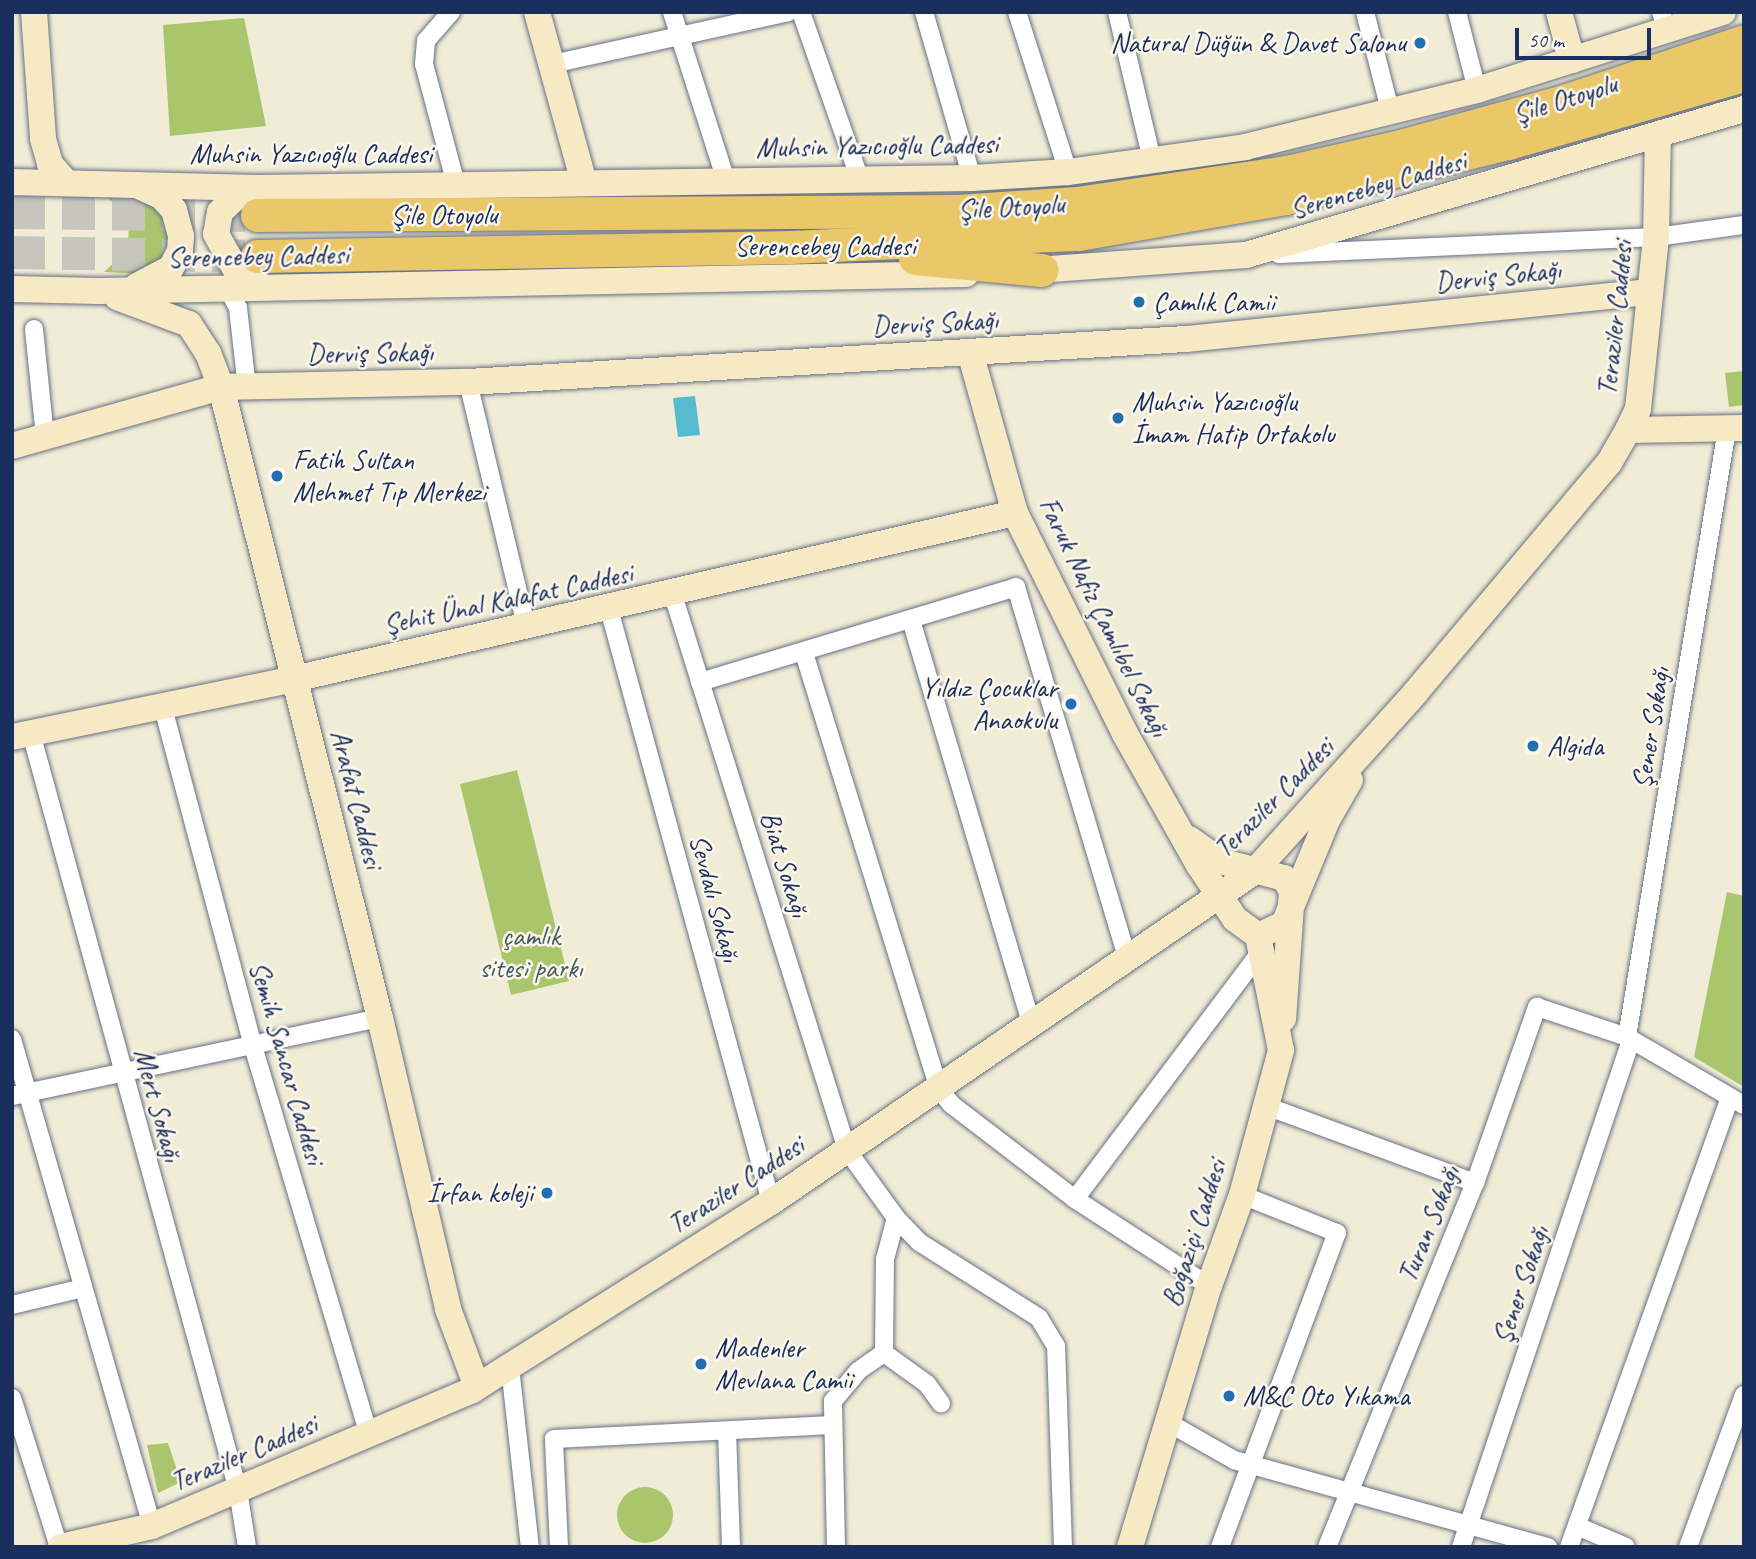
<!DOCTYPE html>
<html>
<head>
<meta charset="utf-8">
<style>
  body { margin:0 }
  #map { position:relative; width:1756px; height:1559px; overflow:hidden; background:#f1ecd5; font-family:Caveat,sans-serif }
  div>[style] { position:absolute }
  .green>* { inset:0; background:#a9c66d }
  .round { border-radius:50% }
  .water>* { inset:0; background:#55bbd2 }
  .highway-tunnel>* { height:33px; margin-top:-16.5px; transform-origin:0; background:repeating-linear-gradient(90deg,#c6c6bd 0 33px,transparent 0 50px) }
  .roads { filter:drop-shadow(0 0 2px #667188) drop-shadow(0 0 2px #667188) }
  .street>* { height:18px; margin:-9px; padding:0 9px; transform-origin:9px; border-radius:9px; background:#fff }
  .secondary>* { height:26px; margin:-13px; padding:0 13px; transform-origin:13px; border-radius:13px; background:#f7e9c3 }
  .highway>* { height:33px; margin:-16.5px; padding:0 16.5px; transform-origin:16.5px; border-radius:16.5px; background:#eac769 }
  .dots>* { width:19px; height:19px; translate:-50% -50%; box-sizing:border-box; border:4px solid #fbf7ec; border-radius:50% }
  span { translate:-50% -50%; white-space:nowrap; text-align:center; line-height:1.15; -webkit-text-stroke:5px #fbf7ec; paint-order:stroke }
  .poi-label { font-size:28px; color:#1b2f5e }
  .right { translate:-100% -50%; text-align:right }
  .left { translate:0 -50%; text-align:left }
  .street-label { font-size:28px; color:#1b2f5e }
  .park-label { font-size:28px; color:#465c62 }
  .frame { position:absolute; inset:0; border:14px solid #1b2f5e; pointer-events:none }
  .scale { position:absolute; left:1515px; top:28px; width:136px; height:32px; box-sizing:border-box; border:4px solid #1b2f5e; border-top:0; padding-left:9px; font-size:21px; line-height:24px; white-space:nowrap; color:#1b2f5e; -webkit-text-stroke:5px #fbf7ec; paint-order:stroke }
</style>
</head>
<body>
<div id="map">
  <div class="green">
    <div style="clip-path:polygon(244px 18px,266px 126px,170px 136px,163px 25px)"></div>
    <div style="clip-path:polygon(99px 193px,142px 194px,158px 204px,172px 229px,163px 262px,145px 274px,104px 272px,119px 258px,117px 265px,128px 265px,129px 200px,120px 200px,120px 206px)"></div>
    <div style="clip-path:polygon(1744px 371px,1744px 405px,1729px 407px,1725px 373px)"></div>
    <div style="clip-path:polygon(517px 770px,569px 981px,511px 995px,460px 784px)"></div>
    <div style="clip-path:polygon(1727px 892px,1744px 896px,1744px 1087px,1694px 1057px)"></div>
    <div style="clip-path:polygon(168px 1443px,181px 1482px,158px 1493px,147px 1445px)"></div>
    <div class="round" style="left:617px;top:1487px;width:56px;height:56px"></div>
  </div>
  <div class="water">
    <div style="clip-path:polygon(695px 396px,700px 435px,678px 437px,673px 398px)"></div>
  </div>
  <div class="highway-tunnel">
    <div style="left:12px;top:212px;width:245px;rotate:0.7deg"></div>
    <div style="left:12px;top:252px;width:245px;rotate:0.9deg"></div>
  </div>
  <div class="roads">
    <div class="street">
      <div style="left:451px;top:12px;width:38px;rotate:131deg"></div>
      <div style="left:426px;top:41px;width:23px;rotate:95deg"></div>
      <div style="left:424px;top:64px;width:124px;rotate:75.1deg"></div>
      <div style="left:672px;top:12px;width:176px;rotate:72.2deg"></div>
      <div style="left:801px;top:12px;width:178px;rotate:70.6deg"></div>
      <div style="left:924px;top:12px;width:173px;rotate:73.9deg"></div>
      <div style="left:1017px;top:12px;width:168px;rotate:72.3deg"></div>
      <div style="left:1117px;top:12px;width:152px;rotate:76.7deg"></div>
      <div style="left:1365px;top:12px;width:101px;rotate:75.7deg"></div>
      <div style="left:1457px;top:12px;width:81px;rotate:75.6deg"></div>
      <div style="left:1661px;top:12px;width:19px;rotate:72deg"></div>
      <div style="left:552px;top:64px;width:242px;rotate:-12.4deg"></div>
      <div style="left:1279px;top:254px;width:377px;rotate:-2.6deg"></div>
      <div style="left:1656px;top:237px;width:89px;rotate:-7.8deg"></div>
      <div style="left:227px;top:287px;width:24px;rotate:62deg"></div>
      <div style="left:238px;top:308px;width:81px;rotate:83.6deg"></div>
      <div style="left:34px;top:329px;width:109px;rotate:84.2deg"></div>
      <div style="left:468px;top:382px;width:251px;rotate:76.6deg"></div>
      <div style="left:673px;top:595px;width:582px;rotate:72.59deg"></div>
      <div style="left:847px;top:1150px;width:84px;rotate:54.2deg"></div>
      <div style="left:896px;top:1218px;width:33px;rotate:46deg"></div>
      <div style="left:919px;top:1242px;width:142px;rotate:32.3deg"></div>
      <div style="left:1039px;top:1318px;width:33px;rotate:59deg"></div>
      <div style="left:1056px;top:1346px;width:201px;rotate:88deg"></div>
      <div style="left:609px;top:609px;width:615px;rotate:74.72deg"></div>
      <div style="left:911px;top:620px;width:423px;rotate:73.4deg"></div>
      <div style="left:804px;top:653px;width:456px;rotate:72.8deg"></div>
      <div style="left:939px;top:1089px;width:19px;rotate:51deg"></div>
      <div style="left:951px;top:1104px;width:156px;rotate:37.5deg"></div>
      <div style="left:1075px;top:1199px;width:160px;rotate:33deg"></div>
      <div style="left:700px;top:682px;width:330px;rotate:-16.7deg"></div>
      <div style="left:1016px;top:587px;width:387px;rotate:73.3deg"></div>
      <div style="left:162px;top:704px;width:354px;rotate:75.1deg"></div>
      <div style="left:253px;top:1046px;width:405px;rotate:73.4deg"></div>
      <div style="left:31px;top:733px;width:785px;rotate:74.71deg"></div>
      <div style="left:238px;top:1490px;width:58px;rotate:81deg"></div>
      <div style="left:1627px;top:1037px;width:616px;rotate:-80.66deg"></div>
      <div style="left:12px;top:1039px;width:507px;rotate:73.96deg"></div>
      <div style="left:12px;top:1096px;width:376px;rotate:-12deg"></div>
      <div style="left:1266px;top:1106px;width:223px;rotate:20.2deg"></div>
      <div style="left:1075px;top:1199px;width:310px;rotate:-53.1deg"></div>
      <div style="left:12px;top:1305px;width:73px;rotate:-13.5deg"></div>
      <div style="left:884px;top:1353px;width:53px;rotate:35.8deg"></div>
      <div style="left:927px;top:1384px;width:24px;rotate:54deg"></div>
      <div style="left:510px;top:1367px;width:181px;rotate:83.7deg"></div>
      <div style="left:12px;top:1398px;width:156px;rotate:72.5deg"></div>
      <div style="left:1169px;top:1423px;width:75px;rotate:29.6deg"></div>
      <div style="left:1234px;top:1460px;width:326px;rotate:15.5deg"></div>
      <div style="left:727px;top:1431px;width:116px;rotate:88deg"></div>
      <div style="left:1577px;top:1526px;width:53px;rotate:23.2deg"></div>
      <div style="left:559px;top:1547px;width:108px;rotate:-92.7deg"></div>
      <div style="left:554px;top:1439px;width:279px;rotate:-2.9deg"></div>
      <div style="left:836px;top:1547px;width:146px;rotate:-91.2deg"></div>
      <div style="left:833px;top:1401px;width:39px;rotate:-50deg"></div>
      <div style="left:858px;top:1371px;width:32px;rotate:-35deg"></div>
      <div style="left:884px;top:1353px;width:94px;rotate:-89.4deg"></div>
      <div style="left:885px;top:1259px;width:42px;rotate:-75deg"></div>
      <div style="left:1220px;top:1547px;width:335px;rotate:-69.6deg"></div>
      <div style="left:1337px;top:1233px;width:102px;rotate:-158.2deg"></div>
      <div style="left:1327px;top:1547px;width:393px;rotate:-67.9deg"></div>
      <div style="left:1475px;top:1183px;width:187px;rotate:-70.6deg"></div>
      <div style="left:1537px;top:1007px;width:95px;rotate:18.4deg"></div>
      <div style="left:1627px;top:1037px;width:135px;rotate:30.2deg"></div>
      <div style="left:1461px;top:1547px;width:535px;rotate:-71.46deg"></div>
      <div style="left:1569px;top:1547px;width:477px;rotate:-70.3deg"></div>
      <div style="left:1688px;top:1547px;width:162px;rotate:-69.8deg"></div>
    </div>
    <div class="secondary">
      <div style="left:34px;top:12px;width:127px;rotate:85.9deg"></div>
      <div style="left:43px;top:139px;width:26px;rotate:74deg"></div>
      <div style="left:50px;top:164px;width:23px;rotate:49deg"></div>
      <div style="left:537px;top:12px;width:177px;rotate:74.6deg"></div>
      <div style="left:1559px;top:12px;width:50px;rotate:74.8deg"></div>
      <div style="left:12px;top:182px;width:246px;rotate:1.4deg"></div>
      <div style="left:258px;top:188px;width:714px;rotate:-0.8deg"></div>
      <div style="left:972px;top:178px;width:96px;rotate:-3.6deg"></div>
      <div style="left:1068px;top:172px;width:179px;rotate:-8deg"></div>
      <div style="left:1245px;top:147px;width:239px;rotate:-13.8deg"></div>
      <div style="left:1477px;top:90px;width:258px;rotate:-17.6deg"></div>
      <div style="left:257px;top:188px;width:22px;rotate:158deg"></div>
      <div style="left:237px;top:196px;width:23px;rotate:137deg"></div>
      <div style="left:220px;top:212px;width:22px;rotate:100deg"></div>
      <div style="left:216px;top:234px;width:39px;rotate:61deg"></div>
      <div style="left:235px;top:268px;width:33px;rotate:35deg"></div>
      <div style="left:1022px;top:271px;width:225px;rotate:-4.1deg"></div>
      <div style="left:1246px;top:255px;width:519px;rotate:-16.34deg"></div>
      <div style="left:137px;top:286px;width:38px;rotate:-28deg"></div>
      <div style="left:171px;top:268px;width:19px;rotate:-62deg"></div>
      <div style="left:180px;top:251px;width:15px;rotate:-86deg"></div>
      <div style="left:181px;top:236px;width:27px;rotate:-105deg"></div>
      <div style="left:174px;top:210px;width:19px;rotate:-133deg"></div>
      <div style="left:161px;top:196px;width:24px;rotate:-156deg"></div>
      <div style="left:12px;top:289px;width:87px;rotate:1.3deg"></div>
      <div style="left:99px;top:291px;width:867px;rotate:-1.12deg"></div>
      <div style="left:117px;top:297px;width:77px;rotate:20.6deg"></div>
      <div style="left:189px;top:324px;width:35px;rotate:57deg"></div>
      <div style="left:208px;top:353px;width:36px;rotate:69deg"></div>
      <div style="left:221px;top:387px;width:651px;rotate:75.86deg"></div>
      <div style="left:380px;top:1018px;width:299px;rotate:76.8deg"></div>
      <div style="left:448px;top:1309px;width:83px;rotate:69.6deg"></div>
      <div style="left:970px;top:352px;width:167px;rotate:74.4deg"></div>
      <div style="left:1015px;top:513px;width:245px;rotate:63.5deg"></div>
      <div style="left:1124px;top:732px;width:153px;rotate:60.6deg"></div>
      <div style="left:1199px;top:865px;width:65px;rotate:56.3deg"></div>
      <div style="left:1235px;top:919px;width:29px;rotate:36deg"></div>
      <div style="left:1258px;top:936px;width:29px;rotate:-25deg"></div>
      <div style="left:1284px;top:924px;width:113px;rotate:-67.5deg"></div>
      <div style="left:1327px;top:820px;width:46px;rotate:-60.1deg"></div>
      <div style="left:1628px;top:430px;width:116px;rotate:-1deg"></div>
      <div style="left:12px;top:446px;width:217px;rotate:-15.8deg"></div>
      <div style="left:221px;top:387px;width:247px;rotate:-1.2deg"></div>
      <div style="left:468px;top:382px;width:719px;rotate:-3.43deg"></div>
      <div style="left:1186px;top:339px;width:466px;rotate:-5.8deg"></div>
      <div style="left:12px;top:737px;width:288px;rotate:-11.6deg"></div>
      <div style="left:294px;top:679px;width:740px;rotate:-12.97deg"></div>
      <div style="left:1189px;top:839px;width:38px;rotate:35deg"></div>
      <div style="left:1220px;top:861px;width:66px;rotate:14.9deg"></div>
      <div style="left:1284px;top:878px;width:15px;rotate:58deg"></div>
      <div style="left:1292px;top:891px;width:128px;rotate:94deg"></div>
      <div style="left:61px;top:1547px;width:93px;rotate:-13deg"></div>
      <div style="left:152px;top:1526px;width:348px;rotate:-23deg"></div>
      <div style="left:472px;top:1390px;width:353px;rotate:-32.2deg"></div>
      <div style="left:771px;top:1202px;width:586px;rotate:-34.37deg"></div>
      <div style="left:1255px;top:871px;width:239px;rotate:-48deg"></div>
      <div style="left:1415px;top:693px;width:301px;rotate:-49.9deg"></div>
      <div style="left:1609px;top:463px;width:38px;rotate:-60deg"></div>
      <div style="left:1628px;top:430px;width:23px;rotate:-65deg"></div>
      <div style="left:1638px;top:409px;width:173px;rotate:-84deg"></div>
      <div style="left:1656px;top:237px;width:100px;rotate:-88.9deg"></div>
      <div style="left:1130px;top:1547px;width:273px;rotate:-73.2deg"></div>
      <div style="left:1209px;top:1286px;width:97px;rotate:-70.1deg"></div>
      <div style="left:1242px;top:1195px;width:150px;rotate:-74.9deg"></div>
      <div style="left:1281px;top:1050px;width:116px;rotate:-101.4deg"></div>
    </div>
    <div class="highway">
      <div style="left:257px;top:215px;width:700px;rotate:-0.33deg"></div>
      <div style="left:957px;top:211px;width:120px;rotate:-3.8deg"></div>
      <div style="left:1077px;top:203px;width:211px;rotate:-8.4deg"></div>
      <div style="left:1286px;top:172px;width:117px;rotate:-12.8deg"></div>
      <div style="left:1400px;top:146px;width:170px;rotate:-15.3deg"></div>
      <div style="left:1564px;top:101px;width:190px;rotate:-18.4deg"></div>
      <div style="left:257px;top:256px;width:533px;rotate:-0.97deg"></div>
      <div style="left:790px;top:247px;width:289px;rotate:-2.6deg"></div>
      <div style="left:1079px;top:234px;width:209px;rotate:-9.9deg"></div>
      <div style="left:1285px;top:198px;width:230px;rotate:-13.9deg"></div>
      <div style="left:1508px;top:143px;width:246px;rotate:-16.1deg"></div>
      <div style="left:915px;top:258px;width:127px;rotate:5.4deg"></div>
    </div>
  </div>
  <div class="dots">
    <div style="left:1420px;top:43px;background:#1f6fb2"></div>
    <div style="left:1139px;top:302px;background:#1f6fb2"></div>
    <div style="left:1118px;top:418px;background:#1f6fb2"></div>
    <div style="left:277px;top:476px;background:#1f6fb2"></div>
    <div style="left:1071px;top:704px;background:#1f6fb2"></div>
    <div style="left:1533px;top:746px;background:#1f6fb2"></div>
    <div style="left:547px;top:1193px;background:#1f6fb2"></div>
    <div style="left:701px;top:1364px;background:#1f6fb2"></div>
    <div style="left:1229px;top:1396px;background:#1f6fb2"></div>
  </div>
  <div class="poi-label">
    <span class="right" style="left:1406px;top:43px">Natural Düğün &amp; Davet Salonu</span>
    <span class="left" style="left:1153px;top:302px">Çamlık Camii</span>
    <span class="left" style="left:1132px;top:418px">Muhsin Yazıcıoğlu<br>İmam Hatip Ortakolu</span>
    <span class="left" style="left:293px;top:476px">Fatih Sultan<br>Mehmet Tıp Merkezi</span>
    <span class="right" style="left:1057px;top:704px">Yıldız Çocuklar<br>Anaokulu</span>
    <span class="left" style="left:1547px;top:746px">Algida</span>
    <span class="right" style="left:533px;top:1193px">İrfan koleji</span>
    <span class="left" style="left:715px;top:1364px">Madenler<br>Mevlana Camii</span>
    <span class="left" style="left:1243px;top:1396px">M&amp;C Oto Yıkama</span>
  </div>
  <div class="street-label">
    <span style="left:1565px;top:99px;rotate:-17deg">Şile Otoyolu</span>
    <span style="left:877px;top:146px;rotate:-1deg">Muhsin Yazıcıoğlu Caddesi</span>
    <span style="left:311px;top:154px">Muhsin Yazıcıoğlu Caddesi</span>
    <span style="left:1378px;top:185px;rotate:-16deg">Serencebey Caddesi</span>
    <span style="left:1011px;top:207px;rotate:-3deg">Şile Otoyolu</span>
    <span style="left:444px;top:215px">Şile Otoyolu</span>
    <span style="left:825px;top:246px">Serencebey Caddesi</span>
    <span style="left:258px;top:256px;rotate:-1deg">Serencebey Caddesi</span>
    <span style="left:1498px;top:276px;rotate:-6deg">Derviş Sokağı</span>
    <span style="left:1615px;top:318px;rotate:-84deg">Teraziler Caddesi</span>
    <span style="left:935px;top:323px;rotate:-3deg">Derviş Sokağı</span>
    <span style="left:370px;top:353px;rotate:-1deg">Derviş Sokağı</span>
    <span style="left:508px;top:599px;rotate:-12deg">Şehit Ünal Kalafat Caddesi</span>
    <span style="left:1104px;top:617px;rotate:64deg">Faruk Nafiz Çamlıbel Sokağı</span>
    <span style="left:1651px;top:728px;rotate:-81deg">Şener Sokağı</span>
    <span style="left:1274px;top:798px;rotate:-45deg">Teraziler Caddesi</span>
    <span style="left:357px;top:799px;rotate:76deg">Arafat Caddesi</span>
    <span style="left:785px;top:864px;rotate:73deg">Biat Sokağı</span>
    <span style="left:715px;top:898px;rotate:75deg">Sevdalı Sokağı</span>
    <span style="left:287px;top:1063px;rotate:74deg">Semih Sancar Caddesi</span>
    <span style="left:158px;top:1105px;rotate:75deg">Mert Sokağı</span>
    <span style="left:736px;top:1185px;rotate:-33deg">Teraziler Caddesi</span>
    <span style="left:1429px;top:1224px;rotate:-68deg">Turan Sokağı</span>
    <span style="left:1194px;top:1233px;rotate:-72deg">Boğaziçi Caddesi</span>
    <span style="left:1521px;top:1285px;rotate:-71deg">Şener Sokağı</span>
    <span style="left:244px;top:1453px;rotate:-23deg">Teraziler Caddesi</span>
  </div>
  <div class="park-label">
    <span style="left:531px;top:952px">çamlık<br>sitesi parkı</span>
  </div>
  <div class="frame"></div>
  <div class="scale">50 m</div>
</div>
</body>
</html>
